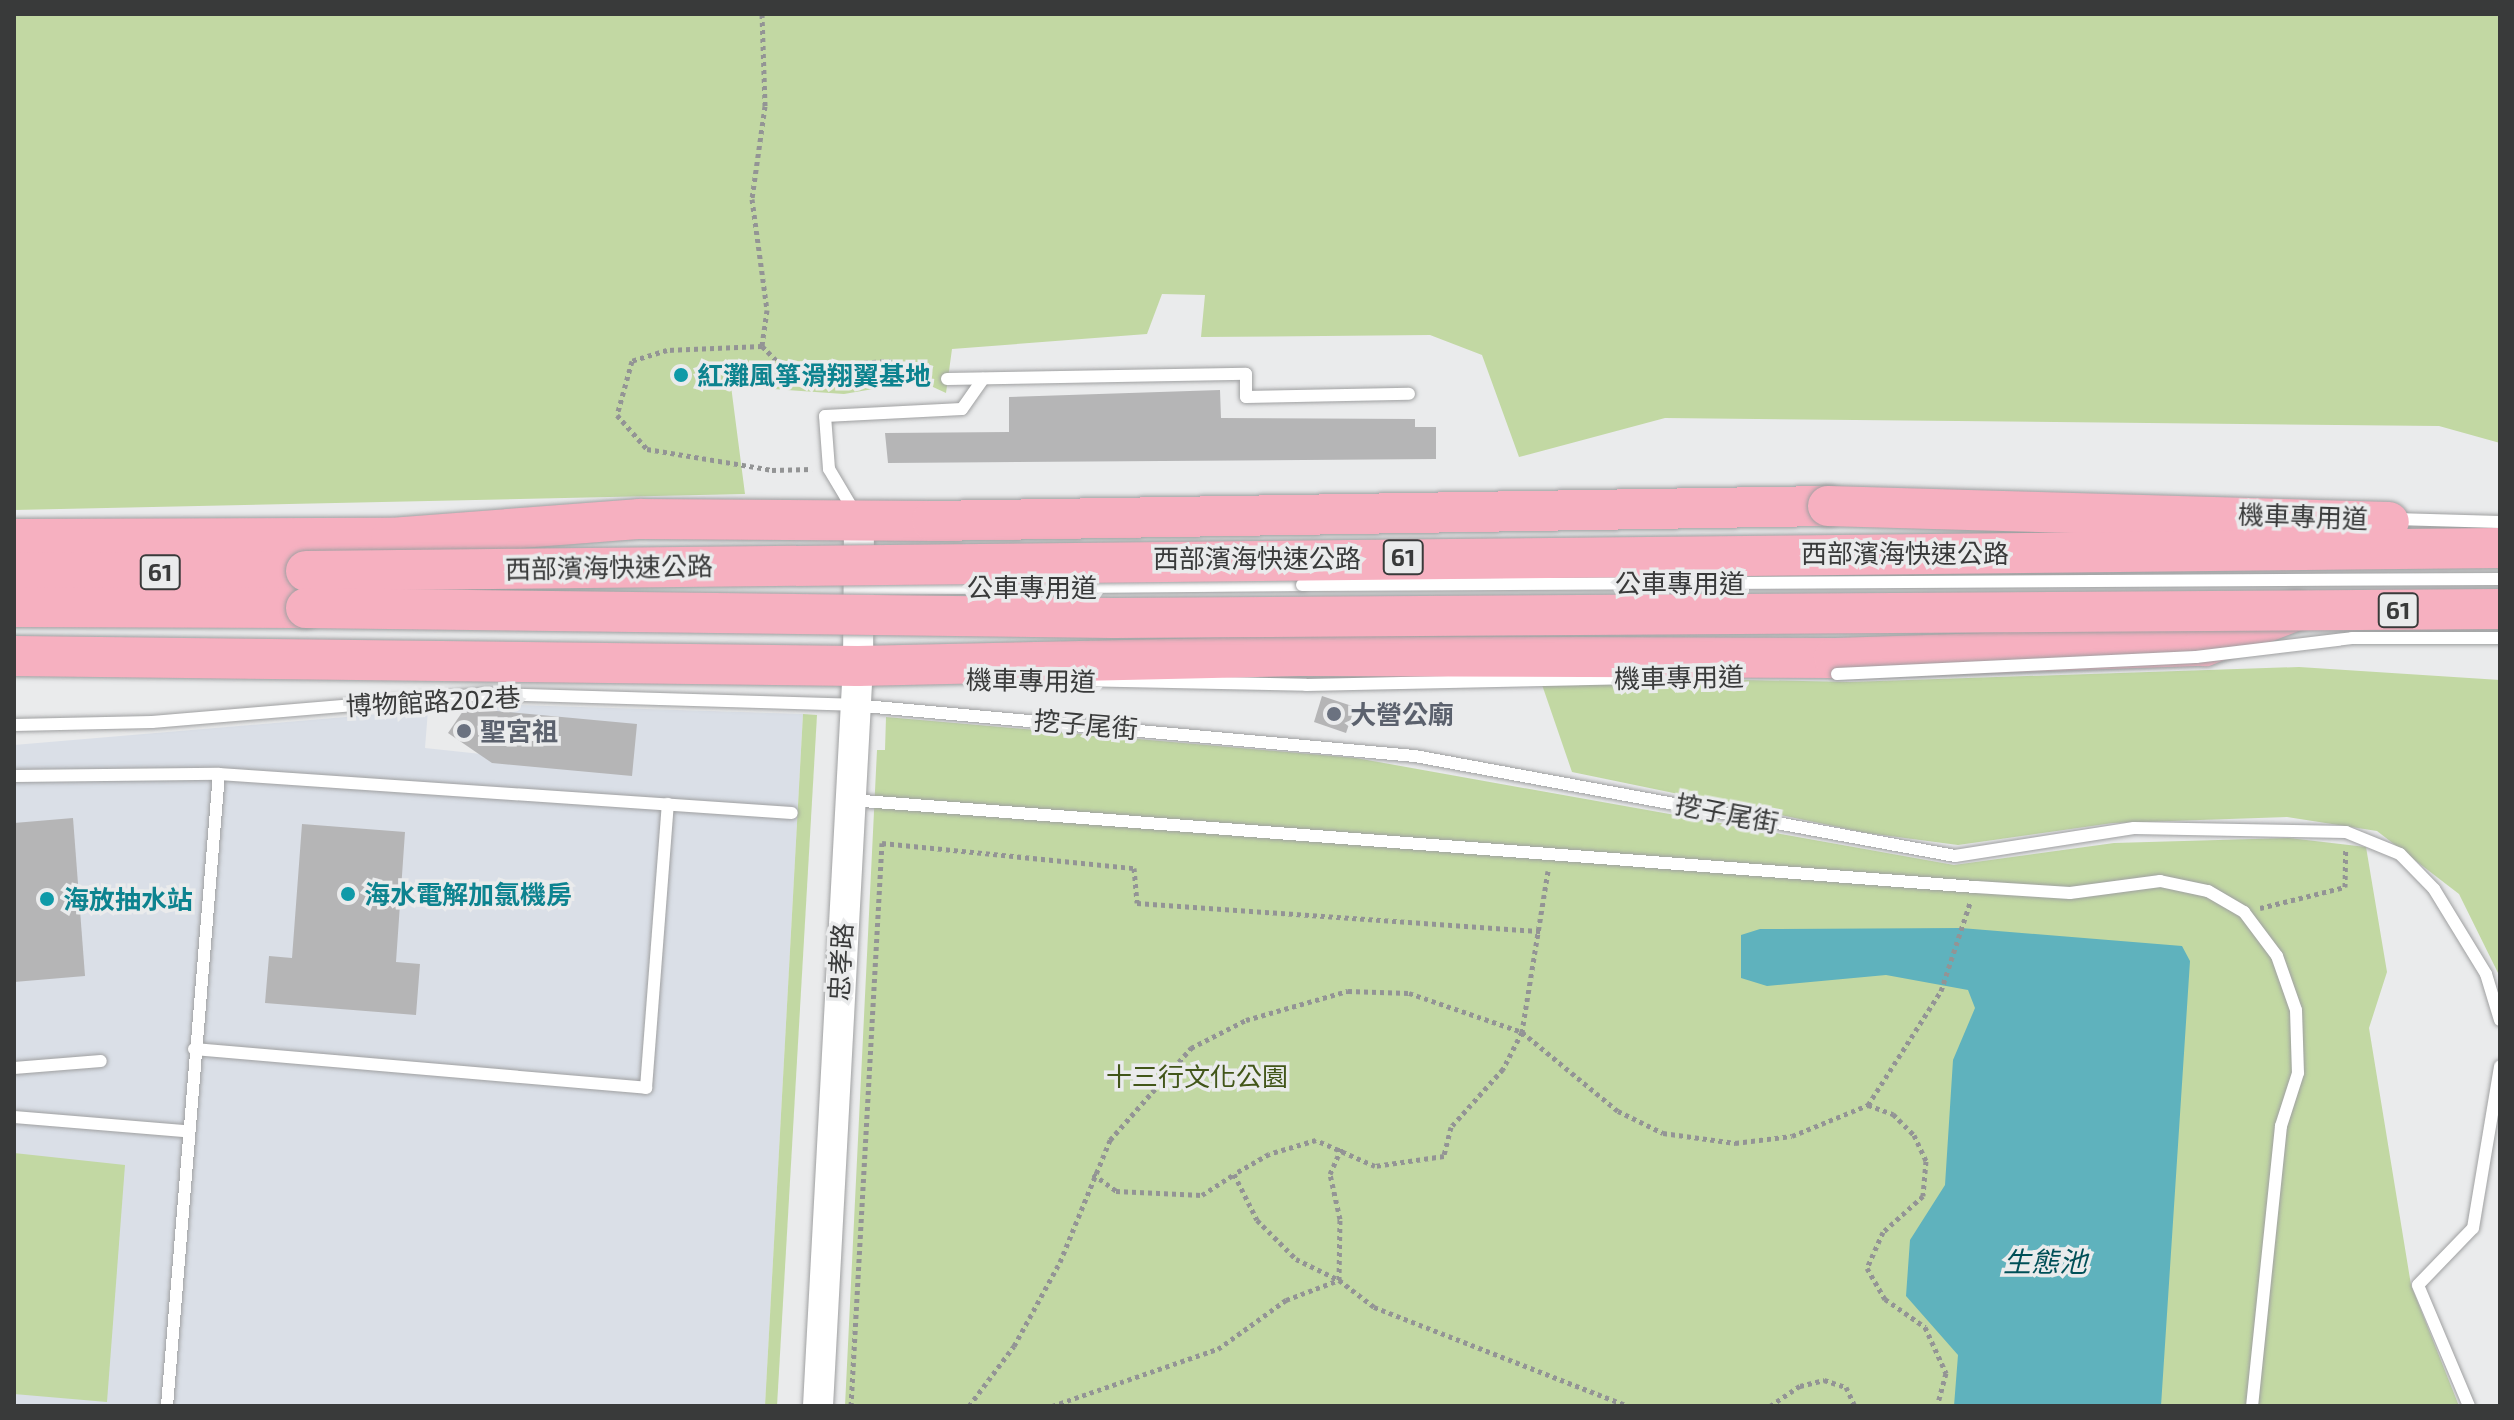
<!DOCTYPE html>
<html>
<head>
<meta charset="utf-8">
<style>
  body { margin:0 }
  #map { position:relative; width:2514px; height:1420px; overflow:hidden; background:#eaebec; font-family:"Exo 2","Noto Sans TC",sans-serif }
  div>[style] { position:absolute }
  .built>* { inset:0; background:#dadfe7 }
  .green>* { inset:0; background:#c2d8a3 }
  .water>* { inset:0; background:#5fb2bd }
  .building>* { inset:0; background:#b5b5b6 }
  .path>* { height:5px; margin-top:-2.5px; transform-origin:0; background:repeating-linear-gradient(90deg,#939495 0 4px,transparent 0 8px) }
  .roads { filter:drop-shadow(0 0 2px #9fa0a1) drop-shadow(0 0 2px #9fa0a1) }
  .service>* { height:12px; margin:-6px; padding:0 6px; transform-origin:6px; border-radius:6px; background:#fff }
  .tertiary>* { height:30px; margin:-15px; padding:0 15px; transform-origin:15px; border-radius:15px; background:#fff }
  .trunk>* { height:40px; margin:-20px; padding:0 20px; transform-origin:20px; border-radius:20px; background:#f6b0c0 }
  .bridges { filter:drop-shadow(0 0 2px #9fa0a1) drop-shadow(0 0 2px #9fa0a1) }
  .service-bridge>* { height:12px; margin:-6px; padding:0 6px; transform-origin:6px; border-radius:6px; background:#fff }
  .trunk-bridge>* { height:40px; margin:-20px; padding:0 20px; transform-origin:20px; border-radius:20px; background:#f6b0c0 }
  .dots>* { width:22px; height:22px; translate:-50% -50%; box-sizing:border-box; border:4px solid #eaebec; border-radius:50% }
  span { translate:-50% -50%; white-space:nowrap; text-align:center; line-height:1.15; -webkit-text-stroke:7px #eaebec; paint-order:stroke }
  .shield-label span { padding:2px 6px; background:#eaebec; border:2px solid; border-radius:6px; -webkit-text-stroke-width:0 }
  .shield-label { font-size:24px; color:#393a3a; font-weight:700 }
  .culture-label { font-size:26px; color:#0d838f; font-weight:700 }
  .left { translate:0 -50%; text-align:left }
  .street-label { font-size:26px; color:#393a3a }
  .worship-label { font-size:26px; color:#5b616d; font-weight:700 }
  .park-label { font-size:26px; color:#425619 }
  .water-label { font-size:28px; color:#004f57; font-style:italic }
  .frame { position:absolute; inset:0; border:16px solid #393a3a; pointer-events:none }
</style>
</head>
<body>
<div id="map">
  <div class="built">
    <div style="clip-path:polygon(487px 704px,803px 714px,765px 1406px,14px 1406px,14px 745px,428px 710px,425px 748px,481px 754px)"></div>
  </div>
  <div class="green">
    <div style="clip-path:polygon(14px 14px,2500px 14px,2500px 443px,2439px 426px,1665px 418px,1519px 457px,1482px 355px,1430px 335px,1201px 337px,1205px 295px,1162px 294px,1147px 334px,952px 349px,946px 393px,920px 381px,844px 394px,731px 386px,745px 494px,14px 510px)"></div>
    <div style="clip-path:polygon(2299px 667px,2500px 680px,2500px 977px,2459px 894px,2377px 831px,2287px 817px,2113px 823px,1958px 845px,1867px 833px,1572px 772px,1539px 676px,1850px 682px)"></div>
    <div style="clip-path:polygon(803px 714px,817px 715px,777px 1406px,765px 1406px)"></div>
    <div style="clip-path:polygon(886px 717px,1356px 758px,1954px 865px,2114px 843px,2289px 838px,2366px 847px,2387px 972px,2369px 1028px,2411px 1285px,2459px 1406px,845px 1406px,877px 750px,885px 750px)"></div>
    <div style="clip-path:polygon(14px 1153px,125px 1165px,107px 1402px,14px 1394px)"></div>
  </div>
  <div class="water">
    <div style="clip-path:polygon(1961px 928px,2182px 946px,2190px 961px,2161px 1406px,1954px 1406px,1958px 1355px,1906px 1296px,1910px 1240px,1945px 1185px,1953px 1060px,1975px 1008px,1968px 990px,1886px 975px,1767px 986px,1741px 978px,1741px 935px,1760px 929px)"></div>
  </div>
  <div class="building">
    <div style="clip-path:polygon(1220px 390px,1221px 418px,1415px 419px,1415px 427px,1436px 427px,1436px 459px,888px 463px,885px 433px,1009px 432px,1009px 397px)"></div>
    <div style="clip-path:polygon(1322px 696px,1355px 707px,1346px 733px,1314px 722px)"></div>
    <div style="clip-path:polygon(465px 708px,637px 724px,632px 776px,492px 763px,448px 733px)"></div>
    <div style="clip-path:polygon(73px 818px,85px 976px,14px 982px,14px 823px)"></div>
    <div style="clip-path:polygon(302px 824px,405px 832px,396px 962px,420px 964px,416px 1015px,265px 1003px,269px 956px,292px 958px)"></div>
  </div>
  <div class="path">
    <div style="left:762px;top:14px;width:92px;rotate:88.1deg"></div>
    <div style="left:765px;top:106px;width:94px;rotate:98deg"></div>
    <div style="left:752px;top:199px;width:112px;rotate:82.3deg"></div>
    <div style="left:767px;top:310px;width:36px;rotate:98deg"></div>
    <div style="left:762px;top:346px;width:31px;rotate:45deg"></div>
    <div style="left:784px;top:368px;width:104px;rotate:-3.9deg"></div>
    <div style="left:888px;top:361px;width:45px;rotate:16.8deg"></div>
    <div style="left:762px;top:346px;width:95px;rotate:177.6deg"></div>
    <div style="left:667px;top:350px;width:37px;rotate:163deg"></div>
    <div style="left:632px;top:361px;width:56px;rotate:105.5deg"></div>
    <div style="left:617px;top:415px;width:45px;rotate:48.6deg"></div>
    <div style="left:647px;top:449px;width:127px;rotate:9.5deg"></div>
    <div style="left:772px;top:470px;width:40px;rotate:-1.4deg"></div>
    <div style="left:1548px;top:871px;width:163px;rotate:99.2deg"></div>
    <div style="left:1522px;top:1032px;width:42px;rotate:117.2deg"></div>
    <div style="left:1503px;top:1069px;width:78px;rotate:131.9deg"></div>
    <div style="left:1451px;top:1127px;width:30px;rotate:104deg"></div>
    <div style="left:1444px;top:1156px;width:70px;rotate:171.8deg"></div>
    <div style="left:1375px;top:1166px;width:64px;rotate:-156.2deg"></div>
    <div style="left:1316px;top:1140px;width:49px;rotate:163.4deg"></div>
    <div style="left:1269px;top:1154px;width:40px;rotate:150.3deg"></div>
    <div style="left:1234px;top:1174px;width:51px;rotate:63.4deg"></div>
    <div style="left:1257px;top:1220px;width:55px;rotate:45deg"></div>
    <div style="left:1296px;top:1259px;width:48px;rotate:26deg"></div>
    <div style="left:1339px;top:1280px;width:44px;rotate:37.6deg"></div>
    <div style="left:1374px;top:1307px;width:273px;rotate:21.3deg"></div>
    <div style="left:2260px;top:908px;width:88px;rotate:-13.9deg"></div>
    <div style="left:2345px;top:887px;width:39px;rotate:-89deg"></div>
    <div style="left:1868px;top:1105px;width:27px;rotate:20deg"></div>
    <div style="left:1893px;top:1114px;width:30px;rotate:45deg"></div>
    <div style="left:1914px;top:1135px;width:29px;rotate:65deg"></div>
    <div style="left:1926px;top:1161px;width:35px;rotate:95deg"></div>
    <div style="left:1923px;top:1196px;width:54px;rotate:138deg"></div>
    <div style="left:1883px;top:1232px;width:39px;rotate:114deg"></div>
    <div style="left:1867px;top:1268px;width:36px;rotate:60deg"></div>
    <div style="left:1885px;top:1299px;width:49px;rotate:35deg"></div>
    <div style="left:1925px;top:1327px;width:51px;rotate:65.5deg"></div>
    <div style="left:1946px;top:1373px;width:34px;rotate:105deg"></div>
    <div style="left:1093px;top:1174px;width:29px;rotate:36deg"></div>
    <div style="left:1116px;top:1191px;width:86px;rotate:2.7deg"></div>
    <div style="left:1202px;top:1195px;width:38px;rotate:-33deg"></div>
    <div style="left:851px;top:1406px;width:564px;rotate:-86.85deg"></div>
    <div style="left:882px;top:843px;width:253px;rotate:5.7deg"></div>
    <div style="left:1134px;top:868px;width:35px;rotate:85deg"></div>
    <div style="left:1137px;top:903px;width:406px;rotate:4deg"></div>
    <div style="left:969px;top:1406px;width:75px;rotate:-53.1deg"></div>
    <div style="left:1014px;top:1346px;width:96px;rotate:-61.3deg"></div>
    <div style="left:1060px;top:1262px;width:132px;rotate:-67.7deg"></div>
    <div style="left:1110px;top:1140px;width:123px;rotate:-48.6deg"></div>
    <div style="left:1191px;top:1048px;width:62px;rotate:-27deg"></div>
    <div style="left:1246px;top:1020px;width:106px;rotate:-15.9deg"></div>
    <div style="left:1348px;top:991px;width:61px;rotate:1.9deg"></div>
    <div style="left:1409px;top:993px;width:120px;rotate:19deg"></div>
    <div style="left:1522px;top:1032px;width:124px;rotate:39.5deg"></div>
    <div style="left:1618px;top:1111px;width:50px;rotate:26.1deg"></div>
    <div style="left:1663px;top:1133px;width:73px;rotate:7.9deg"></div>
    <div style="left:1735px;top:1143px;width:57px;rotate:-7deg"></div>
    <div style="left:1792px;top:1136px;width:82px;rotate:-22.2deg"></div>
    <div style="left:1868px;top:1105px;width:135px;rotate:-57.4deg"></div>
    <div style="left:1941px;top:991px;width:93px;rotate:-71.8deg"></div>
    <div style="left:1052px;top:1406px;width:176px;rotate:-19deg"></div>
    <div style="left:1218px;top:1349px;width:84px;rotate:-35.8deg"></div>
    <div style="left:1286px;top:1300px;width:57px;rotate:-20.7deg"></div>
    <div style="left:1339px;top:1280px;width:61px;rotate:-89.1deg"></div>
    <div style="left:1340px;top:1219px;width:46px;rotate:-102.5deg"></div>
    <div style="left:1330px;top:1174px;width:30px;rotate:-66deg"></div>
    <div style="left:1770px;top:1406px;width:36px;rotate:-34deg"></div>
    <div style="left:1800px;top:1386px;width:25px;rotate:-14deg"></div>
    <div style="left:1824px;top:1380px;width:23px;rotate:18deg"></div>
    <div style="left:1846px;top:1387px;width:21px;rotate:65deg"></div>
  </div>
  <div class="roads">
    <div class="service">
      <div style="left:947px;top:379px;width:299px;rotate:-1deg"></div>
      <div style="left:1246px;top:374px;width:23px;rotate:90deg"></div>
      <div style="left:1246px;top:397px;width:163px;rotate:-1.1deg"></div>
      <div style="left:854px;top:511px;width:49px;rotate:-120.8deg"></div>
      <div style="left:829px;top:469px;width:53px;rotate:-94.3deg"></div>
      <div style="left:825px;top:416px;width:137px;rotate:-2.9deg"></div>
      <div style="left:962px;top:409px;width:37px;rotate:-55deg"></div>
      <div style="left:859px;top:589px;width:443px;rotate:-0.5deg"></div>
      <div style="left:1075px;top:680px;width:231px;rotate:1.2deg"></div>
      <div style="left:1306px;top:685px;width:379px;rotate:-1.2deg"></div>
      <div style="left:14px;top:725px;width:138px;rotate:-1.2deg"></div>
      <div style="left:152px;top:722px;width:337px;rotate:-4.8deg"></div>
      <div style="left:488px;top:694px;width:365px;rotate:1.7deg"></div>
      <div style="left:853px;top:705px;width:564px;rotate:5.19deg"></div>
      <div style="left:1415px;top:756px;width:549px;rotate:10.49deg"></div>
      <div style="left:1955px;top:856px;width:181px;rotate:-8.9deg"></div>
      <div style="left:2134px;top:828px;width:212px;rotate:1.1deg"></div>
      <div style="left:2346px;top:832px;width:58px;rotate:22.2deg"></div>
      <div style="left:2400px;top:854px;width:49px;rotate:45.8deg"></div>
      <div style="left:2434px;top:889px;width:100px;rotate:58.5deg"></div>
      <div style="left:2486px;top:974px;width:48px;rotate:73.1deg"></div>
      <div style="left:14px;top:776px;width:205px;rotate:-0.6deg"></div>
      <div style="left:219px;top:774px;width:574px;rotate:3.89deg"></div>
      <div style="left:850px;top:800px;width:1129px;rotate:4.42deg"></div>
      <div style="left:1976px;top:887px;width:94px;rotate:3.7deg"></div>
      <div style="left:2070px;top:893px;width:91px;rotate:-7.6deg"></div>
      <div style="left:2160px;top:881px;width:49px;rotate:11.8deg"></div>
      <div style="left:2208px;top:891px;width:42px;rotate:30.3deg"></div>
      <div style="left:2244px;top:912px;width:55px;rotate:53.1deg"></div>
      <div style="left:2277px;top:956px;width:57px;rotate:70.6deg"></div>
      <div style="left:2296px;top:1010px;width:63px;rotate:88.2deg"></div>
      <div style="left:2298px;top:1073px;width:56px;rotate:107.8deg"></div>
      <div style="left:2281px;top:1126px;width:281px;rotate:95.9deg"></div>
      <div style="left:194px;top:1049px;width:454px;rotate:4.9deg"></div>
      <div style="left:646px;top:1088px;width:285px;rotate:-85.6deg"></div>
      <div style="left:14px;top:1068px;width:87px;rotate:-4.6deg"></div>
      <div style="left:14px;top:1117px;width:173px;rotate:4.7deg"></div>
      <div style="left:167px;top:1406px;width:634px;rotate:-85.3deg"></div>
      <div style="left:2469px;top:1406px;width:131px;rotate:-112.9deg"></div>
      <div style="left:2418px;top:1285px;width:79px;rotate:-46deg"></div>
      <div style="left:2473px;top:1228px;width:164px;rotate:-80.5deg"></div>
    </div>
    <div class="tertiary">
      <div style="left:818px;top:1406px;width:741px;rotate:-86.91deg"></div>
      <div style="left:858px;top:666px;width:148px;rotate:-89.6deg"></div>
    </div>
    <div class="trunk">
      <div style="left:14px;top:539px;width:377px;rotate:-0.2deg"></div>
      <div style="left:391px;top:538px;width:250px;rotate:-4.4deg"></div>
      <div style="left:640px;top:519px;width:292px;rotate:0.4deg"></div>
      <div style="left:932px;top:521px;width:896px;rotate:-0.96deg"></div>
      <div style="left:14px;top:573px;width:292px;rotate:-0.4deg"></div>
      <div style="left:14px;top:607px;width:292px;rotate:0.2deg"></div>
      <div style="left:14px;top:656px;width:844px;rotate:0.68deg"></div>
      <div style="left:858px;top:666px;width:442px;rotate:-1.3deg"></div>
      <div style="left:1300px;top:656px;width:534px;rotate:0.21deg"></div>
      <div style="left:1834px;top:658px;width:371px;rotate:-1.9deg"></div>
      <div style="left:2205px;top:646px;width:97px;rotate:-21.3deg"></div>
    </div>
  </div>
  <div class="bridges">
    <div class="service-bridge">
      <div style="left:2395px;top:519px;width:105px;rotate:1.6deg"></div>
      <div style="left:1302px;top:585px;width:1198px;rotate:-0.29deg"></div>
      <div style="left:1837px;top:674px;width:359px;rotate:-2.7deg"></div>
      <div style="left:2196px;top:657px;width:157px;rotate:-6.9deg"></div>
      <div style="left:2352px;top:638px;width:148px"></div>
    </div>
    <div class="trunk-bridge">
      <div style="left:1828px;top:506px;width:561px;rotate:1.63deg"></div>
      <div style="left:306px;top:571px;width:2194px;rotate:-0.6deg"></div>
      <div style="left:306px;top:608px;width:807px;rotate:0.71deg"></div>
      <div style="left:1113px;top:618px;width:1387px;rotate:-0.37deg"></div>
    </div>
  </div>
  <div class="dots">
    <div style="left:681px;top:375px;background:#0f9aa8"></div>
    <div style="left:1334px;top:714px;background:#6b7280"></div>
    <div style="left:464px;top:731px;background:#6b7280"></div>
    <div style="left:348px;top:894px;background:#0f9aa8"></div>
    <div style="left:47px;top:899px;background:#0f9aa8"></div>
  </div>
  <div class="shield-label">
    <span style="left:1403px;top:557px">61</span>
    <span style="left:160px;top:572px">61</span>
    <span style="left:2398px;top:610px">61</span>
  </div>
  <div class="culture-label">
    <span class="left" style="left:697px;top:375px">紅灘風箏滑翔翼基地</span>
    <span class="left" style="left:364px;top:894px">海水電解加氯機房</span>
    <span class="left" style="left:63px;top:899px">海放抽水站</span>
  </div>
  <div class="street-label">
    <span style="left:2303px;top:516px;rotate:2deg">機車專用道</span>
    <span style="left:1905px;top:553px">西部濱海快速公路</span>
    <span style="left:1257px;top:558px">西部濱海快速公路</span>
    <span style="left:609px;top:567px;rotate:-1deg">西部濱海快速公路</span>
    <span style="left:1680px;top:583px">公車專用道</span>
    <span style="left:1032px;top:587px">公車專用道</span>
    <span style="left:1679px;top:677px;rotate:-1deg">機車專用道</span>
    <span style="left:1031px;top:680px;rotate:1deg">機車專用道</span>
    <span style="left:433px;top:701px;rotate:-3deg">博物館路202巷</span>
    <span style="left:1086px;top:724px;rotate:5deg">挖子尾街</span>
    <span style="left:1727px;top:813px;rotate:11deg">挖子尾街</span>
    <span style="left:840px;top:962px;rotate:-87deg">忠孝路</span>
  </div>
  <div class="worship-label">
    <span class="left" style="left:1350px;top:714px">大營公廟</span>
    <span class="left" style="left:480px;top:731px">聖宮祖</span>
  </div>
  <div class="park-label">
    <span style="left:1197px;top:1076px">十三行文化公園</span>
  </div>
  <div class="water-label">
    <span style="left:2045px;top:1261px">生態池</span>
  </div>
  <div class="frame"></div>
</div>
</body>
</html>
